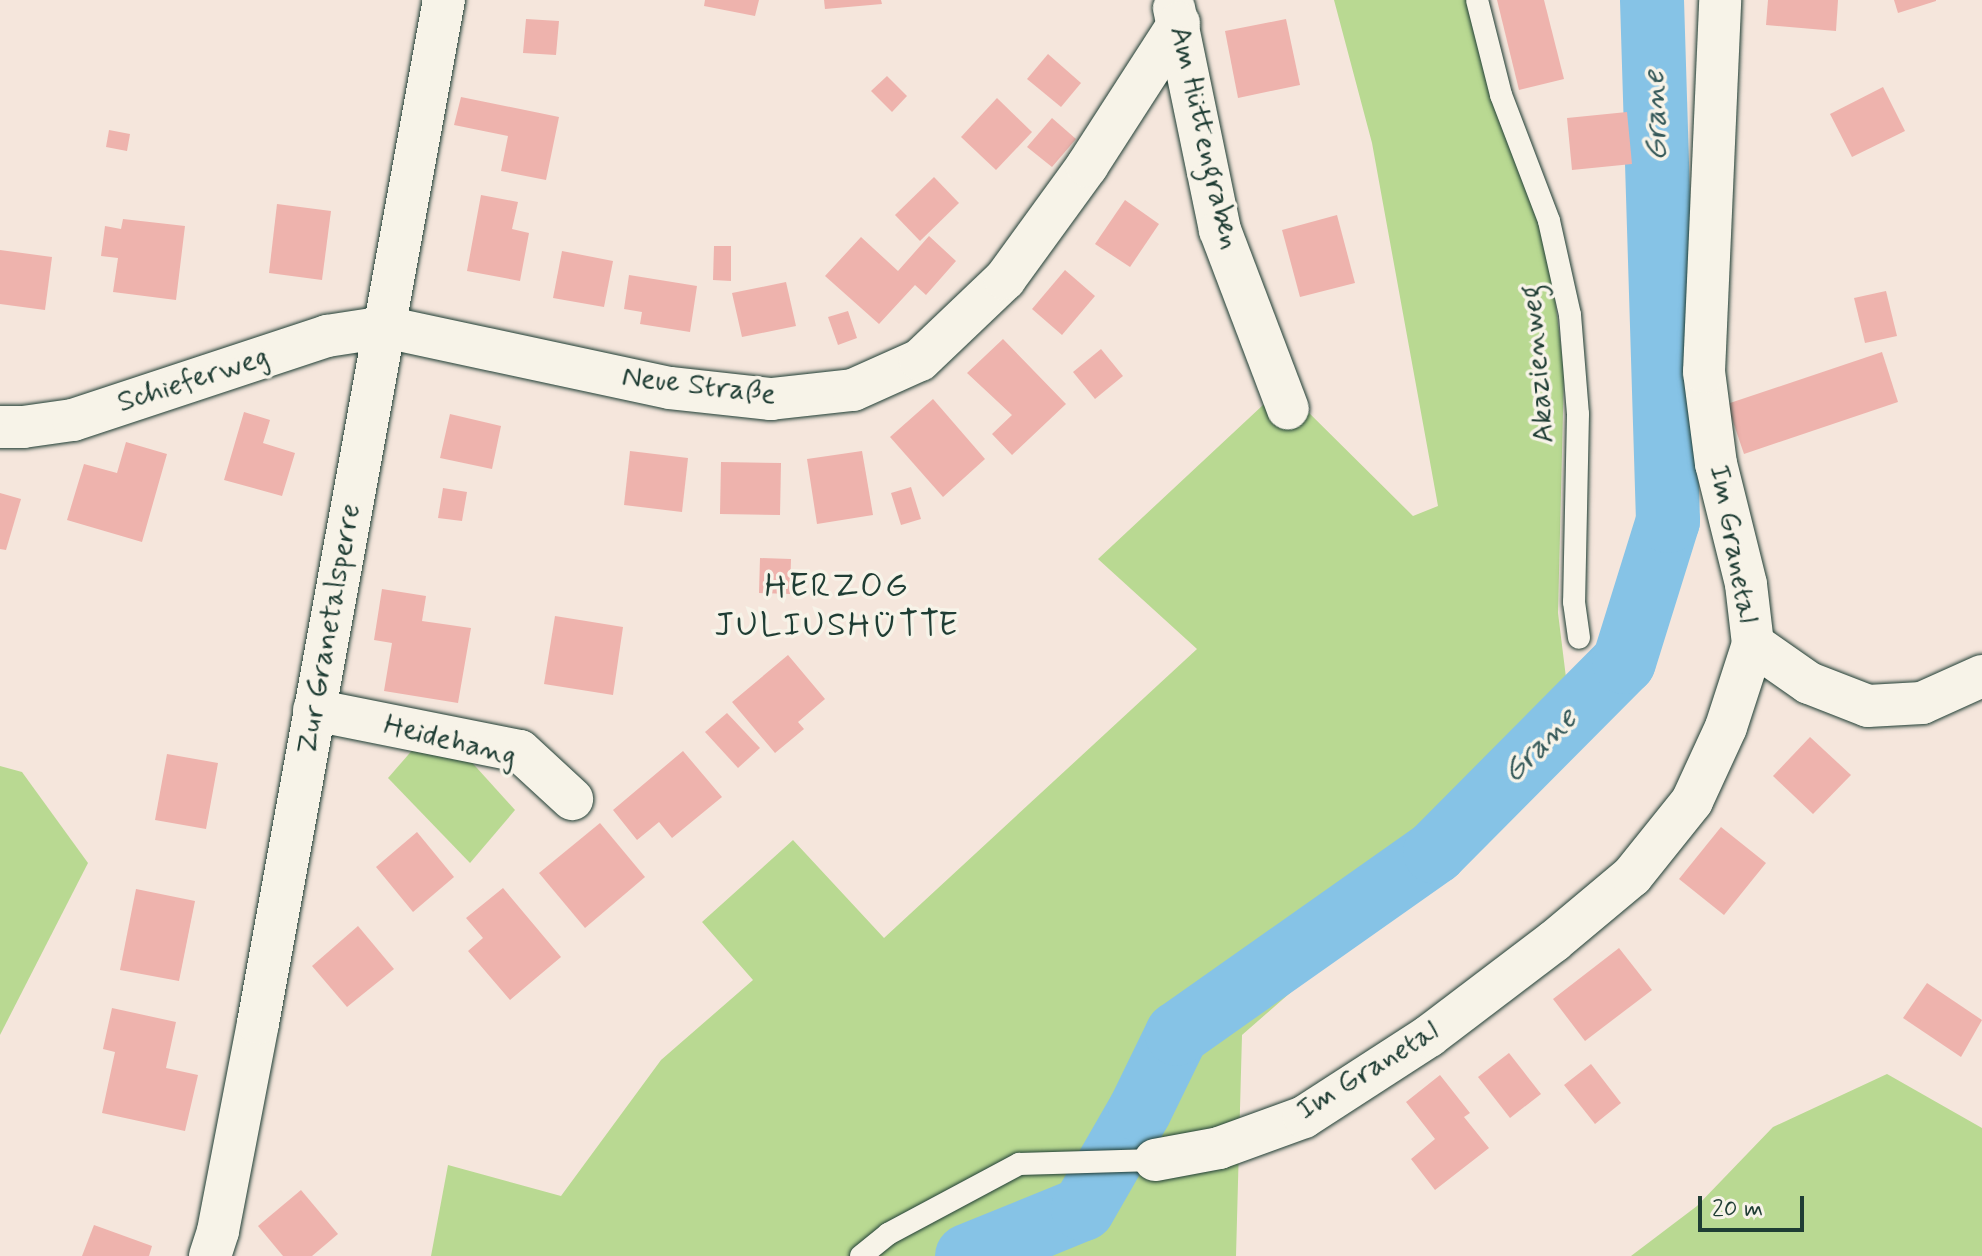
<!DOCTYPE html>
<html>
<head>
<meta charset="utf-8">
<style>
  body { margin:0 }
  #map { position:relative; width:1982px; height:1256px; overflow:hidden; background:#f5e6dc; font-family:Mynerve,sans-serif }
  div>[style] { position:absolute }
  .green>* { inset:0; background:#b9d992 }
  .river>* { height:64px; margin:-32px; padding:0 32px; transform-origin:32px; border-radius:32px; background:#86c3e6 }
  .building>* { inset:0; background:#eeb3ad }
  .roads { filter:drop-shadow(0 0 2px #1f3d34) drop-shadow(0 0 2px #1f3d34) }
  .service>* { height:22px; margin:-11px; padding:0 11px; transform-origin:11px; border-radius:11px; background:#f7f3e8 }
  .minor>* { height:42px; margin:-21px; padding:0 21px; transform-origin:21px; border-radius:21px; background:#f7f3e8 }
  span { translate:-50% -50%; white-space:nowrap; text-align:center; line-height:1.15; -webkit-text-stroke:7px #f7f3e8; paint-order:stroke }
  .street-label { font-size:30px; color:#1f3d34 }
  .water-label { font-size:32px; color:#345858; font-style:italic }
  .quarter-label { font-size:34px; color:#1f3d34; letter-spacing:2px }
  .scale { position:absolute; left:1698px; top:1196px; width:106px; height:36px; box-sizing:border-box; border:4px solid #1f3d34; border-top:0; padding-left:10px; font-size:24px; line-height:28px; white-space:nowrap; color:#1f3d34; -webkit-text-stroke:6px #f7f3e8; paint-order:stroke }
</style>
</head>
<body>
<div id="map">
  <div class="green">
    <div style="clip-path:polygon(1334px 0,1469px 0,1549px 252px,1564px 371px,1558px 613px,1573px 734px,1442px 860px,1242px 1035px,1236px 1256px,431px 1256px,448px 1165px,561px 1196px,661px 1060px,753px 980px,702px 922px,793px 840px,884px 938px,1197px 649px,1098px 559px,1263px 405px,1298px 402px,1413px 516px,1438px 506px,1372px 143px)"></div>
    <div style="clip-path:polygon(415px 747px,467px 757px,515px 810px,470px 863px,388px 778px)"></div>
    <div style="clip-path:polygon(0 766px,22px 772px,88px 863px,0 1035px)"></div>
    <div style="clip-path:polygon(1887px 1074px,1982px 1128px,1982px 1256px,1631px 1256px,1697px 1206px,1773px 1127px)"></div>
  </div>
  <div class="river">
    <div style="left:967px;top:1256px;width:125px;rotate:-22.1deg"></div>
    <div style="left:1083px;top:1209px;width:114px;rotate:-60.1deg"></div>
    <div style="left:1140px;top:1110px;width:85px;rotate:-64deg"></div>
    <div style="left:1177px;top:1034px;width:316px;rotate:-35.2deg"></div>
    <div style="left:1435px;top:852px;width:268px;rotate:-45.2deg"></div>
    <div style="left:1624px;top:662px;width:148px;rotate:-72.7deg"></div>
    <div style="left:1668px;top:521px;width:521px;rotate:-91.76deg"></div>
  </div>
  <div class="building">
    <div style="clip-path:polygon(705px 0,759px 0,755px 16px,704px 6px)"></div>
    <div style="clip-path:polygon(824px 0,881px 0,882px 4px,825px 9px)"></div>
    <div style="clip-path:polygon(1497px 0,1544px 0,1564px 79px,1519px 90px)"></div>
    <div style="clip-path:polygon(1768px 0,1838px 0,1836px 31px,1766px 25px)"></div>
    <div style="clip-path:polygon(1894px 0,1936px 0,1936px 1px,1898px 13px)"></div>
    <div style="clip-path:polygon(526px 19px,559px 21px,556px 55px,523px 53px)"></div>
    <div style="clip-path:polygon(1286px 19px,1300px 85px,1238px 98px,1225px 31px)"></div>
    <div style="clip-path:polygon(1048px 54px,1081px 83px,1061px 107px,1027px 79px)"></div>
    <div style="clip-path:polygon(887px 76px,907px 96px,892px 112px,871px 91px)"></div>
    <div style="clip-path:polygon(1883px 87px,1905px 131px,1852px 157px,1830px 114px)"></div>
    <div style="clip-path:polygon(461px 97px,559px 117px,546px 180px,501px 171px,508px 136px,454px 125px)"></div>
    <div style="clip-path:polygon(997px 98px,1032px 132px,996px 170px,961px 137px)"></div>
    <div style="clip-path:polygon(1627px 112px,1632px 164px,1572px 170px,1567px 118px)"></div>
    <div style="clip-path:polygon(1052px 118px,1076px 139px,1052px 167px,1027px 147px)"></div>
    <div style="clip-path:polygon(109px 130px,130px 134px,127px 151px,106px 147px)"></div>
    <div style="clip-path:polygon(934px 177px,959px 203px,920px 241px,895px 215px)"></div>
    <div style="clip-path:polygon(481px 195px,518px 202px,512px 229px,529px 233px,520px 281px,467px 271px)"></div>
    <div style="clip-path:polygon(1125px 200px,1159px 224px,1130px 267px,1095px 244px)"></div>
    <div style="clip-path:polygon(277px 204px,331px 211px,322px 280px,269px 273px)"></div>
    <div style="clip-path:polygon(1337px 215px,1355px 283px,1300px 297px,1282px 230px)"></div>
    <div style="clip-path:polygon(123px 219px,185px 226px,176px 300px,113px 292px,118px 258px,101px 256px,105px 226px,121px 229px)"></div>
    <div style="clip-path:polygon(929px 236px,956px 261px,926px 295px,915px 285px,879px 324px,825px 276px,861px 237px,898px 271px)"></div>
    <div style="clip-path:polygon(714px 246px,731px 246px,731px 281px,713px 280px)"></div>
    <div style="clip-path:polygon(0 250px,52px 257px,45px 310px,0 304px)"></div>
    <div style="clip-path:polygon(562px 251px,613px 261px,604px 307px,553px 298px)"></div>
    <div style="clip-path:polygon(1065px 270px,1095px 296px,1062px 335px,1032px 309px)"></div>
    <div style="clip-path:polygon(629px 275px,697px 286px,690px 332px,640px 324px,642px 312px,624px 309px)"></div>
    <div style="clip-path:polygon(786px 282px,796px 326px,742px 337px,732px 293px)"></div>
    <div style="clip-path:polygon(1886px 291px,1897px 336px,1865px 343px,1854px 298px)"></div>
    <div style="clip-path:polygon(848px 311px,857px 338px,838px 345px,828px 317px)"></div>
    <div style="clip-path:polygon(1003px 339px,1066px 404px,1012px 455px,992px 434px,1012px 415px,967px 373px)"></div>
    <div style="clip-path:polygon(1101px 349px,1123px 376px,1095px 399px,1073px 372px)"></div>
    <div style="clip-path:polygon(1882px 352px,1898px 402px,1744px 454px,1727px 404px)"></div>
    <div style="clip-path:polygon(933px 399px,985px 459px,943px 497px,890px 437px)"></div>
    <div style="clip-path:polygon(244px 412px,270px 420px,263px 443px,295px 453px,282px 496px,224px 480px)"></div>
    <div style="clip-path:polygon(450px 414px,501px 426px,492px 469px,440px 458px)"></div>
    <div style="clip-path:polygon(126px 442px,167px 454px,142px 542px,67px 520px,84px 464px,117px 473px)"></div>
    <div style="clip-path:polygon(630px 451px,688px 458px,682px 512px,624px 505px)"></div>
    <div style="clip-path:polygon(862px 451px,873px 515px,817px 524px,807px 459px)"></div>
    <div style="clip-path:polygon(721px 462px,781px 463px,780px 515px,720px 514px)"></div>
    <div style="clip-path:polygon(911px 487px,921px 519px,901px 525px,891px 493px)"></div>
    <div style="clip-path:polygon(443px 488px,467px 492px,462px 521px,438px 518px)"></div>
    <div style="clip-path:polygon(0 493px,21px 499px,6px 550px,0 549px)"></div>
    <div style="clip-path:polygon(760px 558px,791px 559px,790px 594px,759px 593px)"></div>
    <div style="clip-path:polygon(382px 589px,426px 596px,422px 621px,471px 628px,458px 703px,384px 691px,392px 643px,374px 640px)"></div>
    <div style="clip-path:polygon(555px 616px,623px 627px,613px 695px,544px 684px)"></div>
    <div style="clip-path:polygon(788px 655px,825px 699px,798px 722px,804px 729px,775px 753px,732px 702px)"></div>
    <div style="clip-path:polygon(727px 713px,760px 748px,738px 768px,705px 732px)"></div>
    <div style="clip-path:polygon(1810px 737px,1851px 775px,1813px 814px,1773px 776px)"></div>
    <div style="clip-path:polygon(683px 751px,722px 797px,672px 838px,659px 822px,637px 840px,613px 810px)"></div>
    <div style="clip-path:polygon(167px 754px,218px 763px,206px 829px,155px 820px)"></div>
    <div style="clip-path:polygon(600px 823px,645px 877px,585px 928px,539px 873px)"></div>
    <div style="clip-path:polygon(1721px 827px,1766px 863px,1724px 915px,1679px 879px)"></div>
    <div style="clip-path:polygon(417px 832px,454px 877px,413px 912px,376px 867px)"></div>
    <div style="clip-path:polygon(503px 888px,561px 957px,510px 1000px,468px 951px,483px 938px,466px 918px)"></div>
    <div style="clip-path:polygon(136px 889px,195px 901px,179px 981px,120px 970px)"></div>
    <div style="clip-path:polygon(358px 926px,394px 969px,347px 1007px,312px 966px)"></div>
    <div style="clip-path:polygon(1619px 948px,1652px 990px,1585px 1041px,1553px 999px)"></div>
    <div style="clip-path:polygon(1927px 983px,1982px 1020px,1961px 1057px,1903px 1018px)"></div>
    <div style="clip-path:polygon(112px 1008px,176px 1022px,166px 1068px,198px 1075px,185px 1131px,102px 1113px,115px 1052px,103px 1049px)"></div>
    <div style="clip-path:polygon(1509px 1053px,1541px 1094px,1510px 1118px,1478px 1077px)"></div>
    <div style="clip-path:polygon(1591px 1064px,1621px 1103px,1595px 1124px,1564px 1085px)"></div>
    <div style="clip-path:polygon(1440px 1075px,1470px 1113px,1464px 1117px,1489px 1148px,1435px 1190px,1411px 1159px,1435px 1139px,1406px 1102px)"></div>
    <div style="clip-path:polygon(301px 1190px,338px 1234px,312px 1256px,283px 1256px,258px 1226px)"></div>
    <div style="clip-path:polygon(94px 1225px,152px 1246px,149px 1256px,82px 1256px)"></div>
  </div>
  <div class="roads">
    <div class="service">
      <div style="left:1477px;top:0;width:98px;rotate:75.8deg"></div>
      <div style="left:1501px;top:95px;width:135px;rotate:69.1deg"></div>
      <div style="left:1549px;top:221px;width:96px;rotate:77.4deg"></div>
      <div style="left:1570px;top:315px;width:99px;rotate:85.4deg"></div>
      <div style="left:1578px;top:414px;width:188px;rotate:91.2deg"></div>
      <div style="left:1574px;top:602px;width:36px;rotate:82deg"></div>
      <div style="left:861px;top:1256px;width:35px;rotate:-39deg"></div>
      <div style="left:888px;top:1234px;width:149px;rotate:-28.1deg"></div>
      <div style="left:1019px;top:1164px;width:136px;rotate:-1.7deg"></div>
    </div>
    <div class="minor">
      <div style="left:1174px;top:8px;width:227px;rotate:78.3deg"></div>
      <div style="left:1220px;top:230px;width:191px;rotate:69.2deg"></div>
      <div style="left:0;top:427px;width:23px"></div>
      <div style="left:23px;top:427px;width:50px;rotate:-8deg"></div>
      <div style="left:73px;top:420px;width:268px;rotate:-18.3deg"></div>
      <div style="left:327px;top:336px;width:59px;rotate:-8.8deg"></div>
      <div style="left:385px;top:327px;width:291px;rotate:12.1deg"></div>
      <div style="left:670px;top:388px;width:102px;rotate:6.2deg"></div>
      <div style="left:771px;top:399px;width:82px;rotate:-6.3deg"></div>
      <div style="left:853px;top:390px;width:73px;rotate:-24.1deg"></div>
      <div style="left:920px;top:360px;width:117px;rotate:-43.6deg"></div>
      <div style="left:1005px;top:279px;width:140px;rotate:-54deg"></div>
      <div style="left:1087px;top:166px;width:170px;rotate:-57.2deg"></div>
      <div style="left:1753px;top:644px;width:68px;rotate:34.9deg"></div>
      <div style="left:1809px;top:683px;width:63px;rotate:21.3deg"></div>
      <div style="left:1868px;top:706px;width:54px;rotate:-3.2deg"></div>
      <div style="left:1922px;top:703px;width:66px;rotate:-24.2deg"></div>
      <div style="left:314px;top:710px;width:210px;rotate:11.3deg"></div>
      <div style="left:520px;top:751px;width:71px;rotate:42.7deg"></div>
      <div style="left:1155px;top:1160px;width:65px;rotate:-10.6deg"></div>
      <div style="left:1219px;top:1148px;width:90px;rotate:-20deg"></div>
      <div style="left:1304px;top:1117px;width:149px;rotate:-32.9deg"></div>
      <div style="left:1429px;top:1036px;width:156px;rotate:-37.2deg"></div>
      <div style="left:1553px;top:942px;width:103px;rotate:-39.9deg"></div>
      <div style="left:1632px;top:876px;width:96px;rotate:-51.3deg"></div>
      <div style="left:1692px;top:801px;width:81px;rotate:-65.3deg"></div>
      <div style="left:1726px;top:727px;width:87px;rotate:-72deg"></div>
      <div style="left:1753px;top:644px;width:60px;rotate:-96.7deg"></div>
      <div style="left:1746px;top:584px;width:124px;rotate:-104deg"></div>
      <div style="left:1716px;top:464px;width:93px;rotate:-97.4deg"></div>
      <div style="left:1704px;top:372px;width:372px;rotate:-87.5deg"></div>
      <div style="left:210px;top:1256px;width:26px;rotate:-72deg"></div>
      <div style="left:218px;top:1231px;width:212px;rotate:-79.1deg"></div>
      <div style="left:258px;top:1023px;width:1040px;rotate:-79.7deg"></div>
    </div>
  </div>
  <div class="street-label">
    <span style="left:1204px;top:138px;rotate:77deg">Am Hüttengraben</span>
    <span style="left:1538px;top:364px;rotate:-95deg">Akazienweg</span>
    <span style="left:193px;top:380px;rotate:-18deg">Schieferweg</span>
    <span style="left:699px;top:386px;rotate:7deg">Neue Straße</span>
    <span style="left:1733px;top:544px;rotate:79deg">Im Granetal</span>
    <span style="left:329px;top:629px;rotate:-80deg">Zur Granetalsperre</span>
    <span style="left:450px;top:741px;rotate:14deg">Heidehang</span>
    <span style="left:1368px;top:1071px;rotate:-32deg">Im Granetal</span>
  </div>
  <div class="water-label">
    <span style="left:1656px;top:116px;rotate:-92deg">Grane</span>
    <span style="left:1540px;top:746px;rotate:-45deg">Grane</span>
  </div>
  <div class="quarter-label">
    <span style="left:837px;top:606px">HERZOG<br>JULIUSHÜTTE</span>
  </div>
  <div class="scale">20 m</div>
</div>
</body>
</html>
